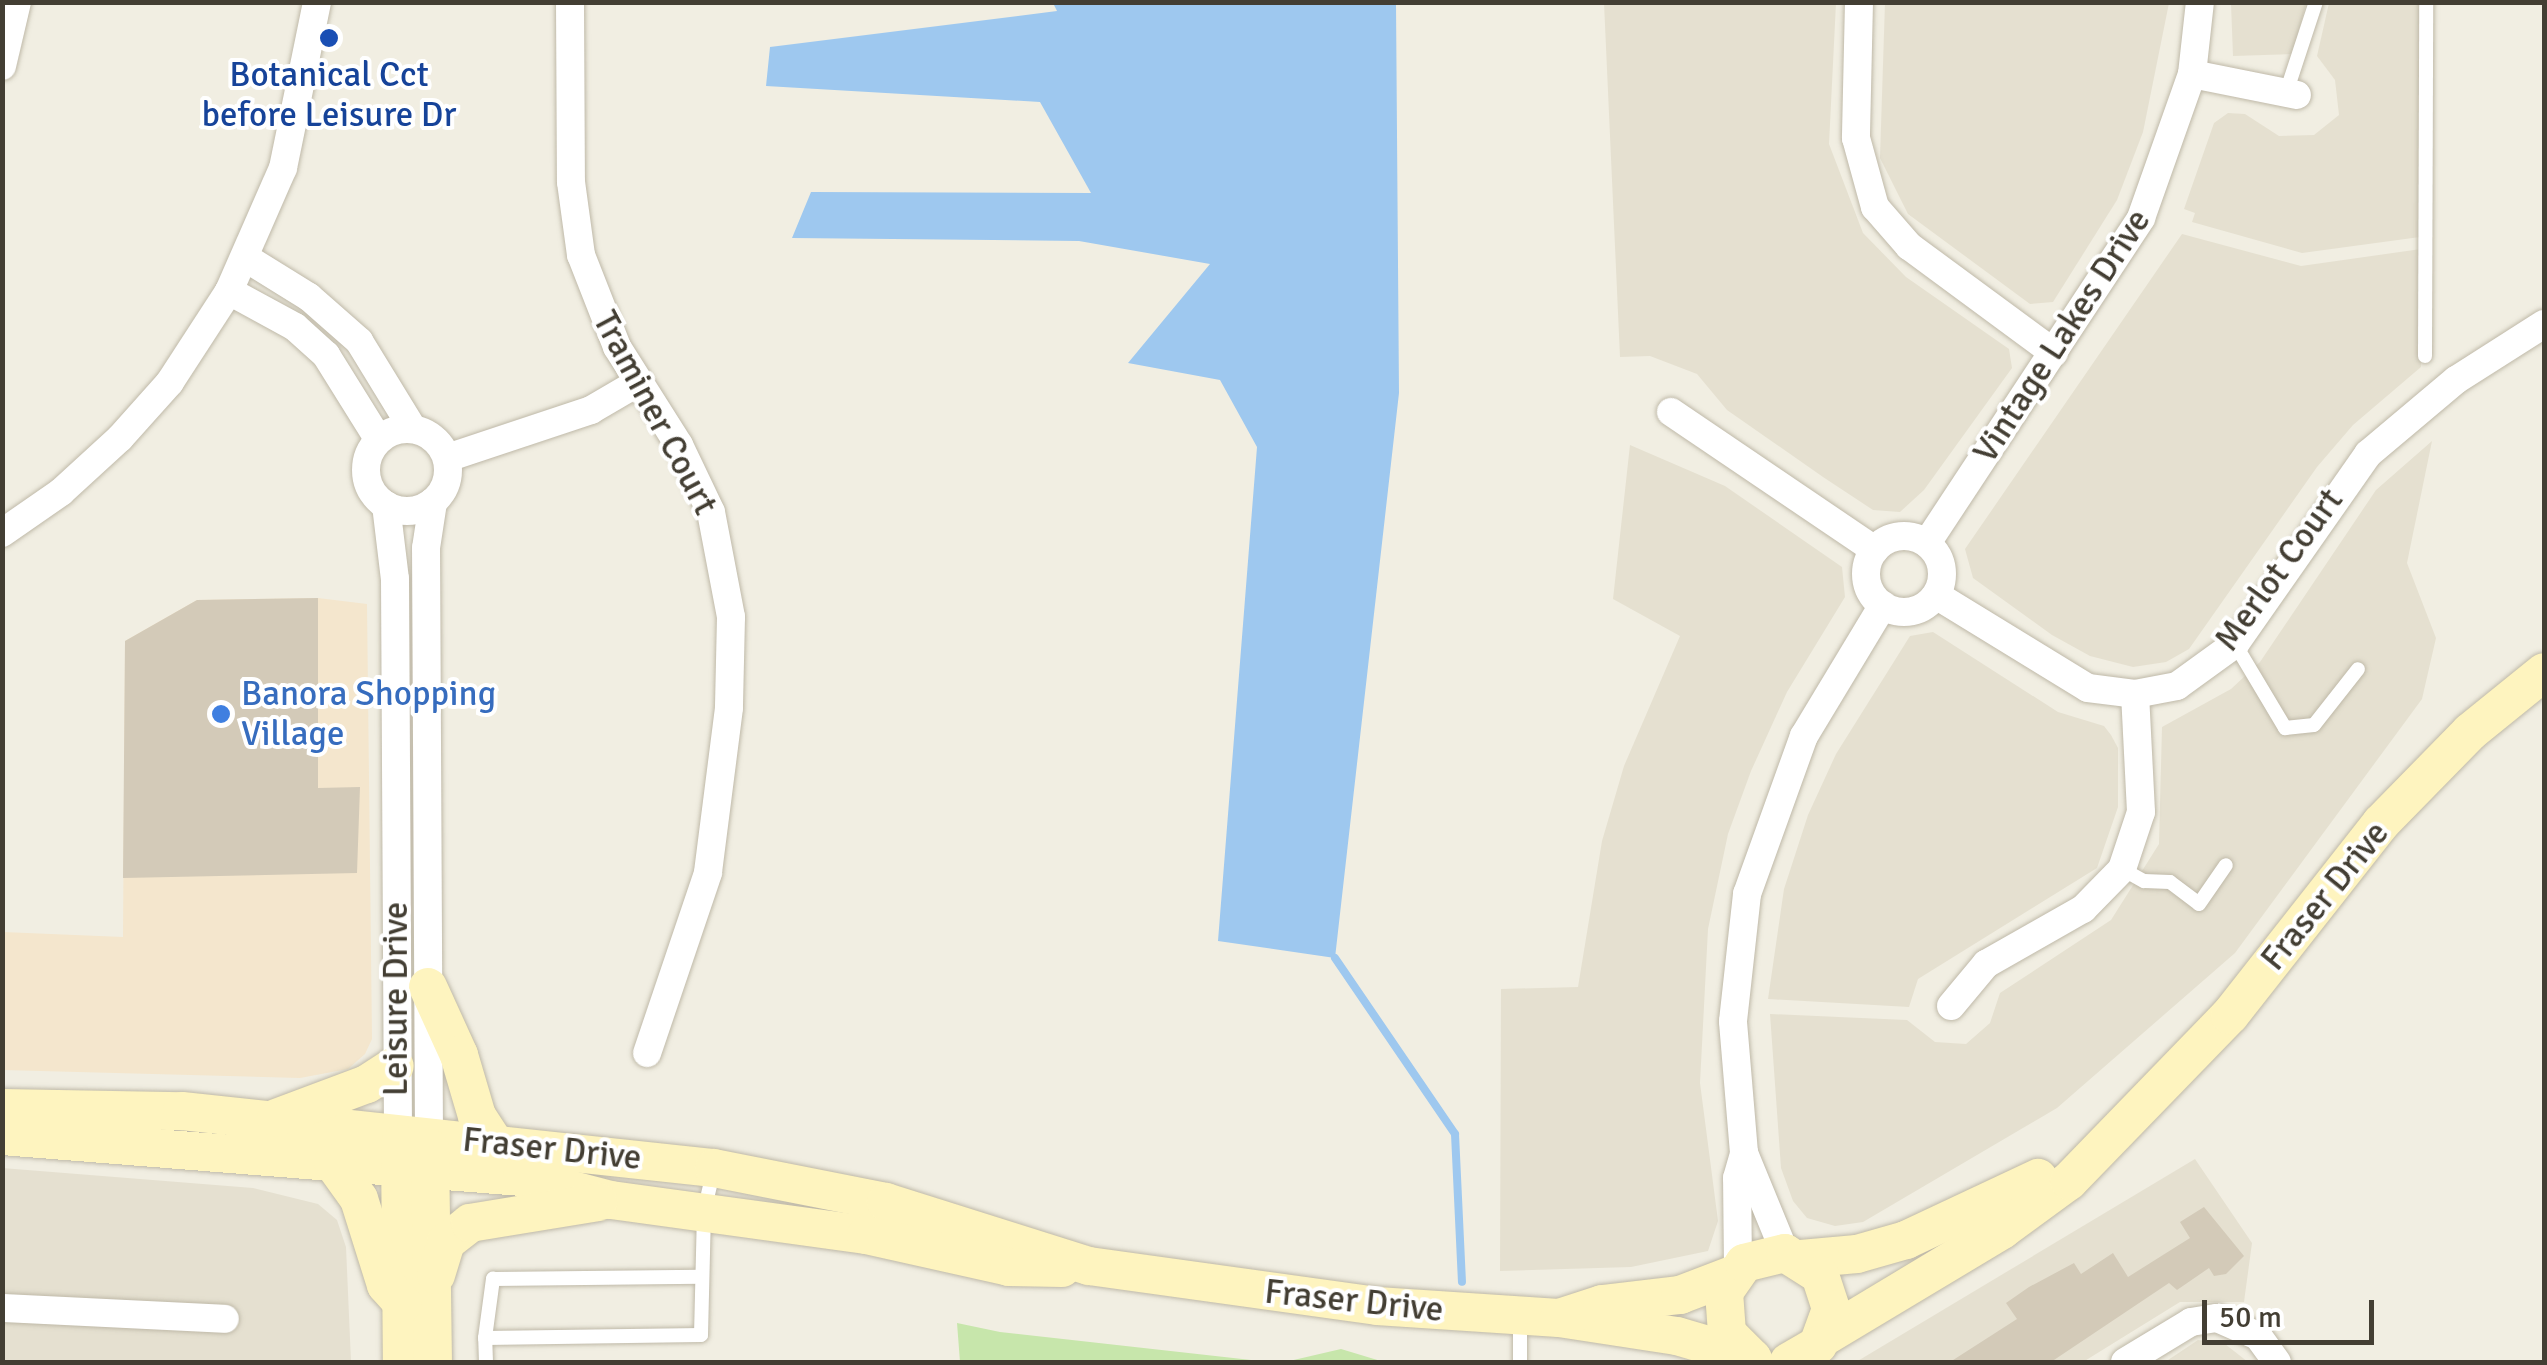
<!DOCTYPE html>
<html>
<head>
<meta charset="utf-8">
<style>
  body { margin:0 }
  #map { position:relative; width:2547px; height:1365px; overflow:hidden; background:#f1eee2; font-family:Signika,sans-serif }
  div>[style] { position:absolute }
  .residential>* { inset:0; background:#e5e0d0 }
  .commercial>* { inset:0; background:#f4e6cd }
  .green>* { inset:0; background:#c7e6ab }
  .water>* { inset:0; background:#9ec8ef }
  .stream>* { height:8px; margin:-4px; padding:0 4px; transform-origin:4px; border-radius:4px; background:#9ec8ef }
  .building>* { inset:0; background:#d3cab8 }
  .roads { filter:drop-shadow(0 0 2px #bfb9a8) drop-shadow(0 0 2px #bfb9a8) }
  .lane>* { height:14px; margin:-7px; padding:0 7px; transform-origin:7px; border-radius:7px; background:#fff }
  .street>* { height:28px; margin:-14px; padding:0 14px; transform-origin:14px; border-radius:14px; background:#fff }
  .street>.ring { margin:-14px; padding:0; box-sizing:content-box; background:none; border:28px solid #fff; border-radius:50% }
  .secondary>* { height:38px; margin:-19px; padding:0 19px; transform-origin:19px; border-radius:19px; background:#fef4bf }
  .dots>* { width:28px; height:28px; translate:-50% -50%; box-sizing:border-box; border:5px solid #fff; border-radius:50% }
  span { translate:-50% -50%; white-space:nowrap; text-align:center; line-height:1.15; -webkit-text-stroke:8px #fff; paint-order:stroke }
  .transit-label { font-size:35px; color:#164399 }
  .street-label { font-size:35px; color:#433e33 }
  .shop-label { font-size:35px; color:#366cbe }
  .left { translate:0 -50%; text-align:left }
  .frame { position:absolute; inset:0; border:5px solid #433e33; pointer-events:none }
  .scale { position:absolute; left:2202px; top:1300px; width:172px; height:45px; box-sizing:border-box; border:5px solid #433e33; border-top:0; padding-left:12px; font-size:30px; line-height:35px; white-space:nowrap; color:#433e33; -webkit-text-stroke:8px #fff; paint-order:stroke }
</style>
</head>
<body>
<div id="map">
  <div class="residential">
    <div style="clip-path:polygon(1604px 3px,1836px 3px,1829px 144px,1863px 233px,1906px 277px,2009px 349px,2012px 368px,1924px 490px,1900px 512px,1873px 510px,1823px 477px,1727px 410px,1697px 374px,1650px 356px,1620px 357px)"></div>
    <div style="clip-path:polygon(1885px 3px,2169px 3px,2143px 132px,2117px 200px,2053px 302px,2030px 304px,1908px 214px,1880px 158px)"></div>
    <div style="clip-path:polygon(2231px 3px,2306px 3px,2293px 54px,2233px 56px)"></div>
    <div style="clip-path:polygon(2329px 3px,2420px 3px,2420px 237px,2302px 253px,2192px 222px,2195px 213px,2184px 209px,2214px 123px,2228px 113px,2245px 114px,2279px 136px,2314px 135px,2339px 115px,2335px 80px,2317px 56px)"></div>
    <div style="clip-path:polygon(2182px 234px,2301px 266px,2421px 249px,2421px 367px,2353px 425px,2317px 467px,2189px 649px,2166px 662px,2133px 667px,2090px 656px,2052px 635px,1973px 578px,1965px 549px)"></div>
    <div style="clip-path:polygon(2432px 441px,2407px 563px,2436px 638px,2422px 699px,2235px 953px,2057px 1108px,1863px 1222px,1835px 1226px,1807px 1218px,1793px 1201px,1781px 1168px,1770px 1014px,1907px 1020px,1935px 1042px,1966px 1044px,1990px 1023px,2000px 993px,2111px 920px,2159px 844px,2162px 727px,2231px 689px,2260px 662px,2376px 490px)"></div>
    <div style="clip-path:polygon(1630px 445px,1725px 486px,1842px 567px,1845px 597px,1787px 692px,1751px 771px,1728px 834px,1708px 929px,1700px 1083px,1718px 1221px,1708px 1251px,1631px 1267px,1500px 1271px,1501px 989px,1578px 987px,1602px 841px,1624px 766px,1680px 636px,1613px 599px)"></div>
    <div style="clip-path:polygon(1933px 632px,2058px 712px,2104px 726px,2111px 735px,2118px 748px,2118px 807px,2097px 868px,1918px 979px,1909px 1007px,1768px 999px,1784px 889px,1808px 815px,1836px 754px,1910px 636px)"></div>
    <div style="clip-path:polygon(2195px 1159px,2252px 1243px,2244px 1302px,2180px 1302px,2083px 1362px,1856px 1362px)"></div>
    <div style="clip-path:polygon(2px 1168px,253px 1188px,318px 1204px,337px 1220px,346px 1247px,351px 1362px,3px 1362px)"></div>
    <div style="clip-path:polygon(2198px 1340px,2225px 1344px,2248px 1362px,2165px 1362px)"></div>
  </div>
  <div class="commercial">
    <div style="clip-path:polygon(318px 598px,367px 604px,372px 1039px,365px 1054px,348px 1069px,300px 1078px,3px 1070px,3px 932px,123px 937px,125px 641px,197px 600px)"></div>
  </div>
  <div class="green">
    <div style="clip-path:polygon(957px 1323px,1000px 1332px,1269px 1362px,960px 1362px)"></div>
    <div style="clip-path:polygon(1341px 1349px,1384px 1362px,1285px 1362px)"></div>
  </div>
  <div class="water">
    <div style="clip-path:polygon(1053px 3px,1396px 3px,1399px 393px,1335px 958px,1218px 941px,1257px 447px,1220px 380px,1128px 363px,1210px 264px,1079px 241px,792px 238px,811px 192px,1091px 193px,1040px 102px,766px 86px,770px 47px,1057px 11px)"></div>
  </div>
  <div class="stream">
    <div style="left:1335px;top:958px;width:213px;rotate:55.7deg"></div>
    <div style="left:1455px;top:1134px;width:148px;rotate:87.3deg"></div>
  </div>
  <div class="building">
    <div style="clip-path:polygon(318px 598px,318px 788px,360px 787px,357px 873px,123px 878px,125px 641px,197px 600px)"></div>
    <div style="clip-path:polygon(2204px 1207px,2244px 1256px,2226px 1274px,2214px 1276px,2209px 1268px,2177px 1290px,2169px 1283px,2051px 1362px,1950px 1362px,2017px 1319px,2006px 1303px,2029px 1287px,2074px 1263px,2081px 1274px,2113px 1253px,2128px 1277px,2190px 1238px,2180px 1222px)"></div>
  </div>
  <div class="roads">
    <div class="lane">
      <div style="left:2286px;top:93px;width:96px;rotate:-71.8deg"></div>
      <div style="left:2425px;top:356px;width:354px;rotate:-89.8deg"></div>
      <div style="left:2235px;top:644px;width:98px;rotate:59.2deg"></div>
      <div style="left:2285px;top:728px;width:29px;rotate:-6deg"></div>
      <div style="left:2314px;top:725px;width:71px;rotate:-51.8deg"></div>
      <div style="left:2122px;top:869px;width:25px;rotate:29deg"></div>
      <div style="left:2144px;top:881px;width:26px;rotate:2deg"></div>
      <div style="left:2170px;top:882px;width:36px;rotate:37deg"></div>
      <div style="left:2199px;top:904px;width:47px;rotate:-55.3deg"></div>
      <div style="left:1520px;top:1318px;width:44px;rotate:90deg"></div>
      <div style="left:485px;top:1338px;width:60px;rotate:-82.3deg"></div>
      <div style="left:493px;top:1279px;width:208px;rotate:-0.6deg"></div>
      <div style="left:486px;top:1362px;width:24px;rotate:-92deg"></div>
      <div style="left:485px;top:1338px;width:216px;rotate:-0.8deg"></div>
      <div style="left:701px;top:1335px;width:124px;rotate:-88.6deg"></div>
      <div style="left:704px;top:1211px;width:43px;rotate:-76.6deg"></div>
    </div>
    <div class="street">
      <div style="left:570px;top:2px;width:180px;rotate:89.7deg"></div>
      <div style="left:571px;top:182px;width:74px;rotate:82.2deg"></div>
      <div style="left:581px;top:255px;width:99px;rotate:68.6deg"></div>
      <div style="left:617px;top:347px;width:116px;rotate:57.7deg"></div>
      <div style="left:679px;top:445px;width:74px;rotate:64.5deg"></div>
      <div style="left:711px;top:512px;width:107px;rotate:79.2deg"></div>
      <div style="left:731px;top:617px;width:91px;rotate:91.3deg"></div>
      <div style="left:729px;top:708px;width:166px;rotate:97.3deg"></div>
      <div style="left:708px;top:873px;width:190px;rotate:108.7deg"></div>
      <div style="left:1859px;top:2px;width:136px;rotate:91.3deg"></div>
      <div style="left:1856px;top:138px;width:72px;rotate:74.6deg"></div>
      <div style="left:1875px;top:207px;width:52px;rotate:48.9deg"></div>
      <div style="left:1909px;top:246px;width:180px;rotate:36.4deg"></div>
      <div style="left:2px;top:66px;width:66px;rotate:-76.8deg"></div>
      <div style="left:2192px;top:74px;width:107px;rotate:11.3deg"></div>
      <div style="left:246px;top:258px;width:74px;rotate:31.8deg"></div>
      <div style="left:309px;top:297px;width:67px;rotate:41.3deg"></div>
      <div style="left:359px;top:341px;width:103px;rotate:58.5deg"></div>
      <div style="left:229px;top:291px;width:75px;rotate:28.6deg"></div>
      <div style="left:295px;top:327px;width:42px;rotate:42.1deg"></div>
      <div style="left:326px;top:355px;width:100px;rotate:58.1deg"></div>
      <div style="left:1671px;top:412px;width:246px;rotate:34.1deg"></div>
      <div class="ring" style="left:366px;top:429px;width:54px;height:54px"></div>
      <div style="left:447px;top:458px;width:152px;rotate:-18.4deg"></div>
      <div style="left:591px;top:410px;width:56px;rotate:-30.3deg"></div>
      <div style="left:386px;top:505px;width:75px;rotate:83.1deg"></div>
      <div style="left:395px;top:579px;width:553px;rotate:89.69deg"></div>
      <div style="left:2px;top:533px;width:72px;rotate:-34.8deg"></div>
      <div style="left:61px;top:492px;width:80px;rotate:-42.5deg"></div>
      <div style="left:120px;top:438px;width:75px;rotate:-48.2deg"></div>
      <div style="left:170px;top:382px;width:108px;rotate:-57deg"></div>
      <div style="left:229px;top:291px;width:134px;rotate:-66.3deg"></div>
      <div style="left:283px;top:168px;width:169px;rotate:-78.4deg"></div>
      <div class="ring" style="left:1866px;top:536px;width:48px;height:48px"></div>
      <div style="left:1927px;top:543px;width:389px;rotate:-56.6deg"></div>
      <div style="left:2141px;top:218px;width:153px;rotate:-70.5deg"></div>
      <div style="left:2192px;top:74px;width:72px;rotate:-83.7deg"></div>
      <div style="left:1936px;top:595px;width:178px;rotate:31.5deg"></div>
      <div style="left:2088px;top:688px;width:47px;rotate:7.3deg"></div>
      <div style="left:2135px;top:694px;width:43px;rotate:-10.8deg"></div>
      <div style="left:2177px;top:686px;width:72px;rotate:-35.9deg"></div>
      <div style="left:2235px;top:644px;width:232px;rotate:-55deg"></div>
      <div style="left:2368px;top:454px;width:115px;rotate:-40.1deg"></div>
      <div style="left:2456px;top:380px;width:104px;rotate:-32.5deg"></div>
      <div style="left:1951px;top:1006px;width:55px;rotate:-50.2deg"></div>
      <div style="left:1986px;top:964px;width:112px;rotate:-29.6deg"></div>
      <div style="left:2083px;top:909px;width:56px;rotate:-45.7deg"></div>
      <div style="left:2122px;top:869px;width:60px;rotate:-71.6deg"></div>
      <div style="left:2141px;top:812px;width:118px;rotate:-92.9deg"></div>
      <div style="left:429px;top:1136px;width:588px;rotate:-90.29deg"></div>
      <div style="left:426px;top:548px;width:47px;rotate:-81.3deg"></div>
      <div style="left:1744px;top:1153px;width:108px;rotate:67.7deg"></div>
      <div style="left:1738px;top:1268px;width:90px;rotate:-90.6deg"></div>
      <div style="left:1737px;top:1178px;width:26px;rotate:-74deg"></div>
      <div style="left:1744px;top:1153px;width:132px;rotate:-94.8deg"></div>
      <div style="left:1733px;top:1021px;width:128px;rotate:-83.7deg"></div>
      <div style="left:1747px;top:894px;width:168px;rotate:-70.2deg"></div>
      <div style="left:1804px;top:736px;width:153px;rotate:-58.9deg"></div>
      <div style="left:2px;top:1308px;width:223px;rotate:2.8deg"></div>
      <div style="left:2125px;top:1362px;width:77px;rotate:-31.2deg"></div>
      <div style="left:2191px;top:1322px;width:26px;rotate:-9deg"></div>
      <div style="left:2217px;top:1318px;width:45px;rotate:23.7deg"></div>
      <div style="left:2258px;top:1336px;width:32px;rotate:54deg"></div>
    </div>
    <div class="secondary">
      <div style="left:428px;top:987px;width:75px;rotate:65.5deg"></div>
      <div style="left:459px;top:1055px;width:64px;rotate:73.6deg"></div>
      <div style="left:477px;top:1116px;width:30px;rotate:57deg"></div>
      <div style="left:2px;top:1108px;width:180px;rotate:1deg"></div>
      <div style="left:182px;top:1111px;width:535px;rotate:6.12deg"></div>
      <div style="left:714px;top:1168px;width:175px;rotate:11.2deg"></div>
      <div style="left:886px;top:1202px;width:213px;rotate:17.5deg"></div>
      <div style="left:1089px;top:1266px;width:291px;rotate:7.9deg"></div>
      <div style="left:1377px;top:1306px;width:182px;rotate:3.8deg"></div>
      <div style="left:1559px;top:1318px;width:119px;rotate:8.7deg"></div>
      <div style="left:1677px;top:1336px;width:78px;rotate:16.3deg"></div>
      <div style="left:276px;top:1118px;width:97px;rotate:-20.5deg"></div>
      <div style="left:367px;top:1084px;width:33px;rotate:-33deg"></div>
      <div style="left:2px;top:1136px;width:522px;rotate:4.51deg"></div>
      <div style="left:522px;top:1177px;width:92px;rotate:14.5deg"></div>
      <div style="left:611px;top:1200px;width:257px;rotate:7.8deg"></div>
      <div style="left:866px;top:1235px;width:147px;rotate:12.6deg"></div>
      <div style="left:1009px;top:1267px;width:53px;rotate:1.1deg"></div>
      <div style="left:400px;top:1144px;width:218px;rotate:89.5deg"></div>
      <div style="left:430px;top:1148px;width:214px;rotate:89.2deg"></div>
      <div style="left:333px;top:1163px;width:44px;rotate:54.2deg"></div>
      <div style="left:359px;top:1199px;width:90px;rotate:72.6deg"></div>
      <div style="left:386px;top:1285px;width:25px;rotate:48deg"></div>
      <div style="left:1801px;top:1259px;width:56px;rotate:-5.1deg"></div>
      <div style="left:1857px;top:1254px;width:51px;rotate:-15.9deg"></div>
      <div style="left:1906px;top:1240px;width:146px;rotate:-25.2deg"></div>
      <div style="left:436px;top:1275px;width:34px;rotate:-73deg"></div>
      <div style="left:446px;top:1242px;width:31px;rotate:-38deg"></div>
      <div style="left:470px;top:1223px;width:130px;rotate:-9.3deg"></div>
      <div style="left:1562px;top:1317px;width:42px;rotate:-18deg"></div>
      <div style="left:1602px;top:1304px;width:79px;rotate:-6.6deg"></div>
      <div style="left:1680px;top:1295px;width:56px;rotate:-21deg"></div>
      <div style="left:1824px;top:1337px;width:208px;rotate:-31deg"></div>
      <div style="left:2002px;top:1230px;width:83px;rotate:-36.2deg"></div>
      <div style="left:2069px;top:1181px;width:231px;rotate:-45.9deg"></div>
      <div style="left:2230px;top:1015px;width:244px;rotate:-51.8deg"></div>
      <div style="left:2381px;top:823px;width:127px;rotate:-45.6deg"></div>
      <div style="left:2470px;top:732px;width:95px;rotate:-39deg"></div>
      <div style="left:1753px;top:1359px;width:37px;rotate:-135deg"></div>
      <div style="left:1727px;top:1333px;width:41px;rotate:-94.2deg"></div>
      <div style="left:1724px;top:1292px;width:35px;rotate:-55deg"></div>
      <div style="left:1744px;top:1263px;width:42px;rotate:-13.7deg"></div>
      <div style="left:1785px;top:1253px;width:41px;rotate:32.2deg"></div>
      <div style="left:1820px;top:1275px;width:36px;rotate:72deg"></div>
      <div style="left:1831px;top:1309px;width:38px;rotate:110deg"></div>
      <div style="left:1818px;top:1345px;width:34px;rotate:150deg"></div>
    </div>
  </div>
  <div class="dots">
    <div style="left:329px;top:38px;background:#1a4fb4"></div>
    <div style="left:221px;top:714px;background:#3f7fe0"></div>
  </div>
  <div class="transit-label">
    <span style="left:329px;top:95px">Botanical Cct<br>before Leisure Dr</span>
  </div>
  <div class="street-label">
    <span style="left:2062px;top:336px;rotate:-57deg">Vintage Lakes Drive</span>
    <span style="left:655px;top:413px;rotate:62deg">Traminer Court</span>
    <span style="left:2279px;top:570px;rotate:-54deg">Merlot Court</span>
    <span style="left:2325px;top:896px;rotate:-51deg">Fraser Drive</span>
    <span style="left:396px;top:999px;rotate:-90deg">Leisure Drive</span>
    <span style="left:552px;top:1149px;rotate:6deg">Fraser Drive</span>
    <span style="left:1354px;top:1301px;rotate:6deg">Fraser Drive</span>
  </div>
  <div class="shop-label">
    <span class="left" style="left:241px;top:714px">Banora Shopping<br>Village</span>
  </div>
  <div class="frame"></div>
  <div class="scale">50 m</div>
</div>
</body>
</html>
